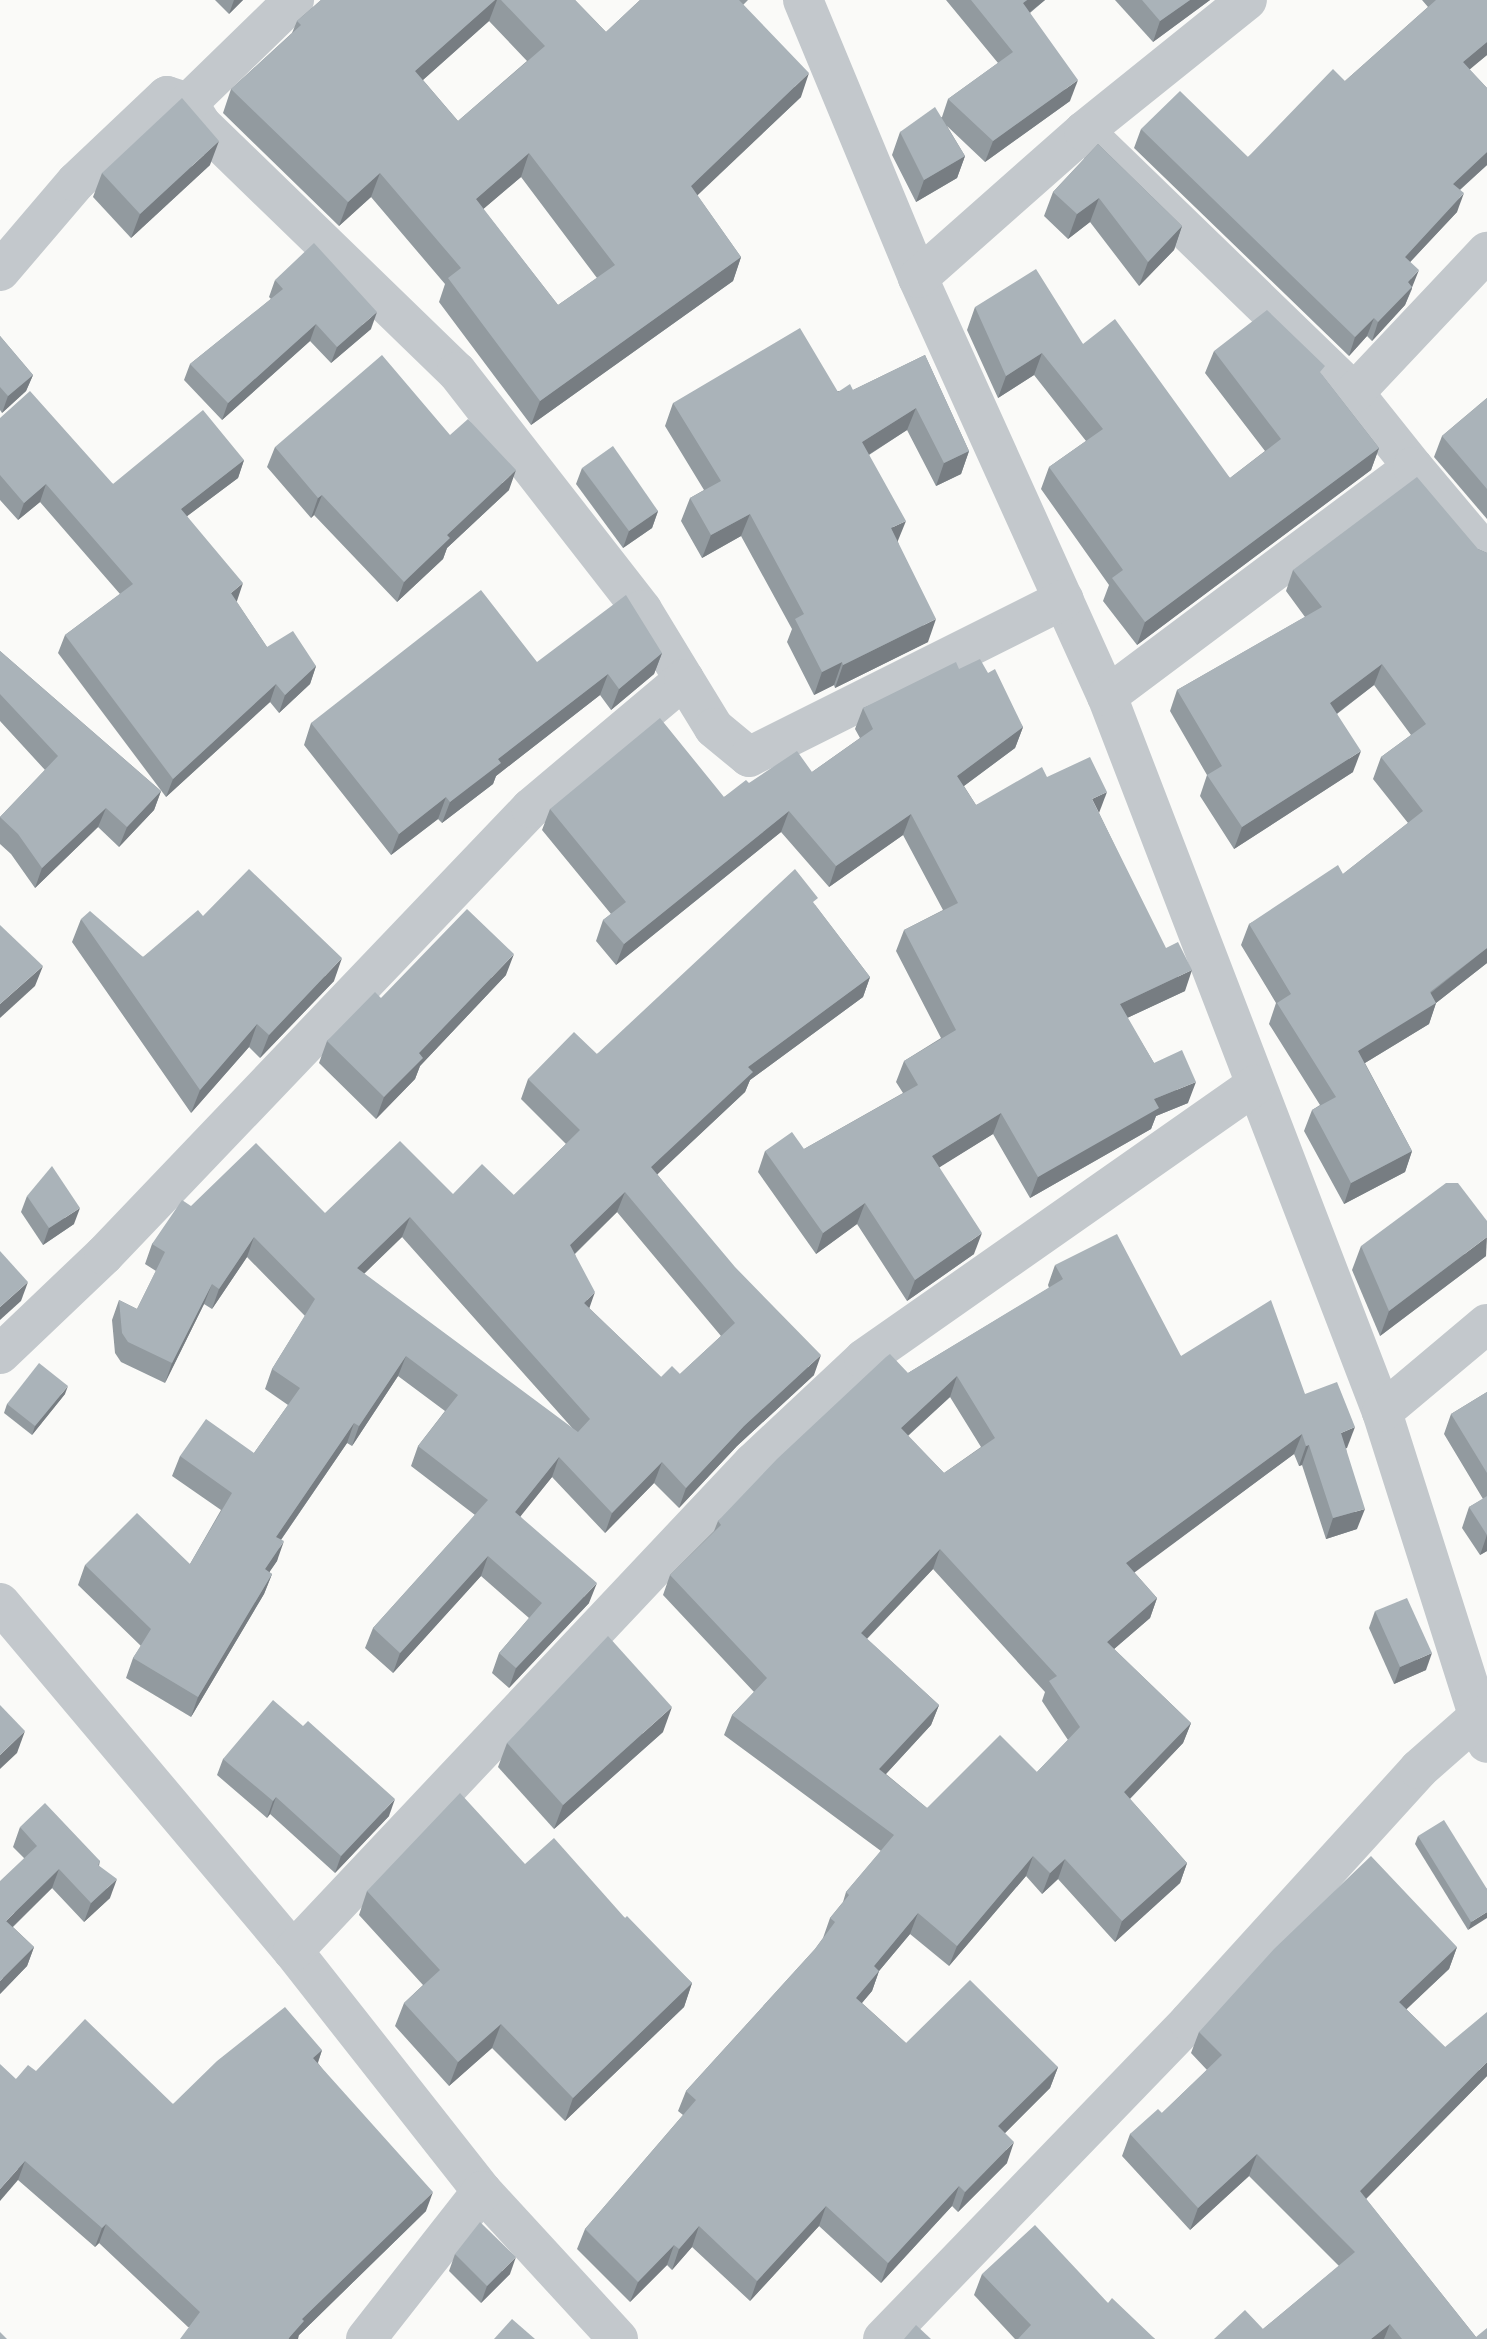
<!DOCTYPE html>
<html>
<head>
<meta charset="utf-8">
<style>
  body { margin:0 }
  #map { position:relative; width:1487px; height:2339px; overflow:hidden; background:#fafaf8; font-family:"Fira Sans",sans-serif }
  div>[style] { position:absolute }
  .minor>* { height:40px; margin:-20px; padding:0 20px; transform-origin:20px; border-radius:20px; background:#c3c8cc }
  .wall>* { inset:0; background:#929a9f }
  .shaded-wall>* { inset:0; background:#777d82 }
  .building>* { inset:0; background:#aab3b9 }
  span { translate:-50% -50%; white-space:nowrap; text-align:center; line-height:1.15; -webkit-text-stroke:8px #fff; paint-order:stroke }
</style>
</head>
<body>
<div id="map">
  <div class="minor">
    <div style="left:803px;top:0;width:301px;rotate:67.5deg"></div>
    <div style="left:918px;top:278px;width:459px;rotate:65.7deg"></div>
    <div style="left:1107px;top:696px;width:767px;rotate:68.99deg"></div>
    <div style="left:1382px;top:1412px;width:347px;rotate:72.4deg"></div>
    <div style="left:188px;top:103px;width:26px;rotate:58deg"></div>
    <div style="left:202px;top:125px;width:355px;rotate:44.1deg"></div>
    <div style="left:457px;top:372px;width:301px;rotate:52.1deg"></div>
    <div style="left:642px;top:610px;width:81px;rotate:58.7deg"></div>
    <div style="left:1084px;top:131px;width:376px;rotate:44.1deg"></div>
    <div style="left:1354px;top:393px;width:95px;rotate:51.4deg"></div>
    <div style="left:0;top:271px;width:117px;rotate:-49.5deg"></div>
    <div style="left:76px;top:182px;width:125px;rotate:-43.4deg"></div>
    <div style="left:167px;top:96px;width:22px;rotate:18deg"></div>
    <div style="left:188px;top:103px;width:148px;rotate:-44.2deg"></div>
    <div style="left:918px;top:278px;width:222px;rotate:-41.5deg"></div>
    <div style="left:1084px;top:131px;width:209px;rotate:-38.8deg"></div>
    <div style="left:1354px;top:393px;width:194px;rotate:-46.7deg"></div>
    <div style="left:1107px;top:696px;width:382px;rotate:-36.8deg"></div>
    <div style="left:1413px;top:467px;width:115px;rotate:49.9deg"></div>
    <div style="left:0;top:1354px;width:144px;rotate:-43.6deg"></div>
    <div style="left:104px;top:1255px;width:618px;rotate:-46.31deg"></div>
    <div style="left:531px;top:808px;width:200px;rotate:-40.1deg"></div>
    <div style="left:684px;top:679px;width:57px;rotate:58.5deg"></div>
    <div style="left:714px;top:728px;width:45px;rotate:39.6deg"></div>
    <div style="left:749px;top:757px;width:352px;rotate:-26.6deg"></div>
    <div style="left:1382px;top:1412px;width:137px;rotate:-40deg"></div>
    <div style="left:0;top:1603px;width:455px;rotate:49.9deg"></div>
    <div style="left:293px;top:1951px;width:305px;rotate:51.8deg"></div>
    <div style="left:482px;top:2191px;width:201px;rotate:47.4deg"></div>
    <div style="left:293px;top:1951px;width:671px;rotate:-46.69deg"></div>
    <div style="left:753px;top:1463px;width:152px;rotate:-43.1deg"></div>
    <div style="left:864px;top:1359px;width:478px;rotate:-35deg"></div>
    <div style="left:366px;top:2339px;width:188px;rotate:-51.9deg"></div>
    <div style="left:883px;top:2339px;width:441px;rotate:-46deg"></div>
    <div style="left:1189px;top:2022px;width:342px;rotate:-47.7deg"></div>
    <div style="left:1419px;top:1769px;width:79px;rotate:-41.4deg"></div>
  </div>
  <div class="wall">
    <div style="clip-path:polygon(215px 0,243px 0,229px 14px)"></div>
    <div style="clip-path:polygon(evenodd,321px 0,575px 0,606px 32px,640px 0,748px 0,743px 5px,801px 97px,697px 195px,741px 257px,733px 281px,531px 425px,439px 302px,445px 284px,371px 197px,339px 226px,223px 113px,231px 89px,292px 33px,297px 21px,321px 0,489px 21px,527px 61px,458px 121px,423px 80px,489px 21px,321px 0,521px 177px,597px 278px,558px 305px,483px 209px,521px 177px)"></div>
    <div style="clip-path:polygon(946px 0,1045px 0,1030px 13px,1070px 101px,985px 162px,947px 126px,965px 156px,957px 178px,916px 202px,892px 155px,900px 132px,942px 117px,948px 99px,998px 63px)"></div>
    <div style="clip-path:polygon(1115px 0,1210px 0,1153px 42px)"></div>
    <div style="clip-path:polygon(1422px 0,1487px 0,1487px 55px,1469px 69px,1487px 88px,1487px 165px,1460px 190px,1457px 212px,1410px 262px,1412px 289px,1405px 305px,1372px 341px,1367px 336px,1349px 356px,1134px 148px,1141px 129px,1248px 157px,1345px 81px,1428px 7px)"></div>
    <div style="clip-path:polygon(1098px 144px,1182px 226px,1174px 250px,1139px 286px,1090px 222px,1068px 239px,1044px 216px,1053px 192px)"></div>
    <div style="clip-path:polygon(210px 165px,131px 238px,93px 197px,102px 173px)"></div>
    <div style="clip-path:polygon(275px 280px,371px 329px,331px 363px,310px 341px,222px 420px,184px 380px,190px 364px,271px 299px,269px 297px)"></div>
    <div style="clip-path:polygon(975px 307px,1083px 344px,1230px 478px,1265px 451px,1205px 373px,1214px 351px,1322px 375px,1379px 448px,1371px 470px,1137px 645px,1103px 601px,1109px 585px,1041px 489px,1049px 467px,1086px 441px,1034px 375px,998px 398px,967px 330px)"></div>
    <div style="clip-path:polygon(0 336px,33px 375px,26px 391px,2px 413px,0 410px)"></div>
    <div style="clip-path:polygon(925px 355px,969px 451px,961px 474px,936px 486px,907px 430px,869px 455px,898px 542px,928px 642px,835px 688px,834px 685px,814px 695px,787px 642px,792px 629px,741px 536px,702px 558px,681px 521px,690px 498px,704px 490px,665px 426px,673px 403px,853px 390px)"></div>
    <div style="clip-path:polygon(1487px 398px,1487px 519px,1434px 457px,1442px 436px)"></div>
    <div style="clip-path:polygon(0 418px,113px 484px,244px 460px,238px 478px,187px 516px,236px 601px,267px 647px,316px 666px,310px 684px,279px 713px,270px 702px,166px 797px,58px 653px,65px 635px,120px 594px,40px 502px,18px 520px,0 500px)"></div>
    <div style="clip-path:polygon(450px 435px,509px 490px,447px 548px,443px 559px,397px 602px,314px 515px,311px 518px,267px 467px,275px 447px)"></div>
    <div style="clip-path:polygon(582px 468px,658px 511px,652px 528px,623px 548px,576px 484px)"></div>
    <div style="clip-path:polygon(1478px 549px,1487px 553px,1487px 963px,1436px 1003px,1429px 1024px,1365px 1063px,1412px 1151px,1405px 1172px,1344px 1204px,1304px 1131px,1312px 1110px,1320px 1105px,1269px 1024px,1276px 1003px,1241px 945px,1249px 924px,1343px 874px,1408px 823px,1373px 779px,1381px 757px,1411px 735px,1374px 685px,1337px 714px,1353px 772px,1234px 849px,1200px 796px,1207px 775px,1170px 711px,1177px 690px,1305px 617px,1286px 591px,1293px 570px)"></div>
    <div style="clip-path:polygon(0 651px,161px 791px,154px 810px,119px 847px,98px 827px,35px 888px,11px 854px,0 844px,0 817px,45px 770px,0 721px)"></div>
    <div style="clip-path:polygon(662px 653px,654px 674px,611px 710px,600px 695px,496px 776px,493px 784px,442px 823px,438px 819px,391px 855px,304px 745px,311px 723px,537px 662px)"></div>
    <div style="clip-path:polygon(959px 669px,988px 673px,1023px 727px,1015px 748px,964px 786px,976px 805px,1047px 777px,1099px 813px,1185px 991px,1127px 1018px,1154px 1063px,1188px 1103px,1156px 1116px,1151px 1129px,1030px 1198px,993px 1134px,939px 1167px,974px 1254px,907px 1301px,857px 1224px,816px 1254px,758px 1172px,765px 1151px,804px 1149px,903px 1093px,896px 1082px,904px 1061px,941px 1038px,896px 951px,904px 930px,943px 910px,903px 835px,829px 887px,781px 832px,616px 965px,596px 941px,603px 920px,611px 914px,542px 830px,550px 809px,724px 797px,749px 783px,812px 772px,860px 738px,855px 729px,863px 708px)"></div>
    <div style="clip-path:polygon(evenodd,815px 905px,870px 977px,863px 997px,750px 1080px,745px 1092px,657px 1174px,814px 1375px,737px 1446px,679px 1508px,654px 1483px,605px 1533px,552px 1477px,520px 1516px,589px 1603px,509px 1688px,492px 1673px,499px 1653px,529px 1618px,481px 1576px,393px 1673px,365px 1648px,373px 1628px,475px 1515px,411px 1466px,418px 1446px,445px 1411px,398px 1376px,352px 1446px,347px 1443px,281px 1540px,277px 1561px,269px 1572px,272px 1574px,264px 1594px,191px 1717px,126px 1678px,133px 1658px,141px 1646px,78px 1585px,85px 1565px,190px 1564px,221px 1510px,172px 1476px,180px 1456px,254px 1453px,288px 1405px,265px 1389px,272px 1369px,305px 1316px,247px 1257px,212px 1309px,204px 1304px,165px 1383px,121px 1362px,115px 1353px,112px 1320px,119px 1300px,137px 1309px,156px 1271px,145px 1264px,152px 1244px,191px 1206px,325px 1213px,453px 1194px,514px 1195px,566px 1144px,521px 1099px,528px 1079px,597px 1054px,815px 905px,617px 1212px,721px 1336px,680px 1374px,661px 1377px,589px 1308px,575px 1254px,617px 1212px,815px 905px,402px 1237px,574px 1430px,364px 1274px,402px 1237px)"></div>
    <div style="clip-path:polygon(203px 916px,334px 981px,260px 1058px,249px 1047px,191px 1113px,72px 942px,81px 919px,143px 957px)"></div>
    <div style="clip-path:polygon(506px 975px,420px 1066px,415px 1079px,376px 1119px,319px 1063px,327px 1041px,381px 998px)"></div>
    <div style="clip-path:polygon(27px 1196px,74px 1224px,43px 1245px,21px 1212px)"></div>
    <div style="clip-path:polygon(1361px 1246px,1486px 1256px,1380px 1336px,1352px 1270px)"></div>
    <div style="clip-path:polygon(evenodd,1055px 1265px,1181px 1356px,1305px 1394px,1347px 1448px,1346px 1448px,1357px 1529px,1326px 1539px,1302px 1465px,1299px 1466px,1294px 1454px,1134px 1572px,1157px 1598px,1150px 1618px,1114px 1649px,1191px 1723px,1183px 1743px,1130px 1799px,1187px 1863px,1180px 1883px,1115px 1942px,1058px 1879px,1042px 1894px,1026px 1876px,949px 1966px,910px 1934px,879px 1971px,872px 1991px,862px 2003px,906px 2043px,1058px 2067px,1050px 2088px,1005px 2133px,1007px 2163px,958px 2212px,952px 2206px,881px 2283px,819px 2226px,750px 2301px,692px 2247px,672px 2270px,667px 2265px,630px 2302px,577px 2249px,585px 2229px,683px 2115px,678px 2111px,686px 2091px,815px 1949px,823px 1938px,830px 1918px,843px 1902px,846px 1892px,881px 1851px,724px 1735px,732px 1715px,754px 1692px,663px 1595px,670px 1575px,714px 1531px,718px 1521px,908px 1373px,1049px 1288px,1048px 1285px,1055px 1265px,950px 1397px,981px 1447px,944px 1473px,908px 1436px,950px 1397px,1055px 1265px,933px 1569px,1045px 1692px,1042px 1701px,1068px 1740px,1037px 1772px,927px 1808px,886px 1774px,931px 1725px,939px 1705px,867px 1639px,933px 1569px)"></div>
    <div style="clip-path:polygon(1487px 1392px,1487px 1551px,1480px 1555px,1462px 1528px,1469px 1507px,1483px 1499px,1444px 1434px,1451px 1414px)"></div>
    <div style="clip-path:polygon(65px 1394px,32px 1435px,4px 1413px,7px 1404px)"></div>
    <div style="clip-path:polygon(1375px 1611px,1426px 1670px,1394px 1684px,1369px 1628px)"></div>
    <div style="clip-path:polygon(303px 1726px,389px 1816px,335px 1873px,270px 1814px,267px 1818px,217px 1775px,223px 1759px)"></div>
    <div style="clip-path:polygon(663px 1732px,554px 1829px,498px 1767px,507px 1743px)"></div>
    <div style="clip-path:polygon(20px 1827px,100px 1861px,99px 1866px,110px 1898px,84px 1922px,52px 1888px,13px 1927px,34px 1947px,27px 1966px,0 1994px,24px 1858px,13px 1847px)"></div>
    <div style="clip-path:polygon(1418px 1836px,1487px 1889px,1468px 1930px,1415px 1844px)"></div>
    <div style="clip-path:polygon(525px 1864px,625px 1918px,692px 1983px,684px 2007px,565px 2121px,492px 2048px,449px 2086px,395px 2026px,404px 2003px,423px 1985px,359px 1915px,367px 1891px)"></div>
    <div style="clip-path:polygon(1457px 1947px,1449px 1969px,1406px 2009px,1445px 2047px,1487px 2076px,1366px 2199px,1476px 2337px,1487px 2339px,1214px 2339px,1263px 2329px,1339px 2266px,1249px 2176px,1190px 2230px,1122px 2156px,1130px 2134px,1162px 2113px,1207px 2070px,1191px 2053px,1199px 2032px)"></div>
    <div style="clip-path:polygon(322px 2050px,318px 2063px,426px 2211px,299px 2335px,188px 2327px,99px 2243px,95px 2247px,18px 2180px,16px 2079px,36px 2071px,173px 2104px)"></div>
    <div style="clip-path:polygon(455px 2254px,510px 2274px,481px 2303px,449px 2271px)"></div>
    <div style="clip-path:polygon(982px 2274px,1108px 2303px,1155px 2339px,1015px 2339px,974px 2295px)"></div>
  </div>
  <div class="shaded-wall">
    <div style="clip-path:polygon(234px 0,243px 0,229px 14px)"></div>
    <div style="clip-path:polygon(495px 0,497px 0,489px 21px,406px 95px,415px 71px)"></div>
    <div style="clip-path:polygon(1027px 0,1045px 0,1015px 24px,1023px 3px)"></div>
    <div style="clip-path:polygon(1190px 0,1210px 0,1153px 42px,1160px 21px)"></div>
    <div style="clip-path:polygon(1487px 42px,1487px 55px,1456px 81px,1463px 62px)"></div>
    <div style="clip-path:polygon(809px 73px,801px 97px,682px 210px,691px 186px)"></div>
    <div style="clip-path:polygon(1078px 80px,1070px 101px,985px 162px,993px 141px)"></div>
    <div style="clip-path:polygon(219px 141px,210px 165px,131px 238px,140px 214px)"></div>
    <div style="clip-path:polygon(1487px 152px,1487px 165px,1446px 202px,1453px 184px)"></div>
    <div style="clip-path:polygon(529px 153px,521px 177px,467px 223px,476px 199px)"></div>
    <div style="clip-path:polygon(965px 156px,957px 178px,916px 202px,924px 180px)"></div>
    <div style="clip-path:polygon(380px 173px,371px 197px,339px 226px,348px 202px)"></div>
    <div style="clip-path:polygon(1464px 193px,1457px 212px,1398px 275px,1405px 257px)"></div>
    <div style="clip-path:polygon(1099px 198px,1090px 222px,1068px 239px,1077px 214px)"></div>
    <div style="clip-path:polygon(1182px 226px,1174px 250px,1139px 286px,1148px 262px)"></div>
    <div style="clip-path:polygon(741px 257px,733px 281px,531px 425px,540px 401px)"></div>
    <div style="clip-path:polygon(1419px 270px,1405px 305px,1372px 341px,1378px 322px,1408px 282px)"></div>
    <div style="clip-path:polygon(377px 312px,371px 329px,331px 363px,337px 347px)"></div>
    <div style="clip-path:polygon(1374px 318px,1367px 336px,1349px 356px,1355px 337px)"></div>
    <div style="clip-path:polygon(316px 324px,310px 341px,222px 420px,228px 403px)"></div>
    <div style="clip-path:polygon(1042px 353px,1034px 375px,998px 398px,1006px 376px)"></div>
    <div style="clip-path:polygon(33px 375px,26px 391px,2px 413px,8px 396px)"></div>
    <div style="clip-path:polygon(916px 408px,907px 430px,854px 464px,862px 442px)"></div>
    <div style="clip-path:polygon(1379px 448px,1371px 470px,1137px 645px,1145px 622px)"></div>
    <div style="clip-path:polygon(969px 451px,961px 474px,936px 486px,944px 463px)"></div>
    <div style="clip-path:polygon(244px 460px,238px 478px,174px 526px,181px 509px)"></div>
    <div style="clip-path:polygon(516px 470px,509px 490px,447px 548px,443px 559px,397px 602px,404px 582px,447px 535px)"></div>
    <div style="clip-path:polygon(46px 484px,40px 502px,18px 520px,24px 503px)"></div>
    <div style="clip-path:polygon(322px 495px,314px 515px,311px 518px,318px 498px)"></div>
    <div style="clip-path:polygon(658px 511px,652px 528px,623px 548px,629px 531px)"></div>
    <div style="clip-path:polygon(750px 514px,741px 536px,702px 558px,711px 535px)"></div>
    <div style="clip-path:polygon(906px 521px,897px 543px,891px 528px)"></div>
    <div style="clip-path:polygon(243px 583px,237px 601px,225px 611px,231px 593px)"></div>
    <div style="clip-path:polygon(936px 619px,928px 642px,835px 688px,843px 665px)"></div>
    <div style="clip-path:polygon(662px 653px,654px 674px,611px 710px,619px 689px)"></div>
    <div style="clip-path:polygon(842px 662px,834px 685px,814px 695px,822px 672px)"></div>
    <div style="clip-path:polygon(1382px 664px,1374px 685px,1323px 724px,1330px 703px)"></div>
    <div style="clip-path:polygon(316px 666px,310px 684px,279px 713px,285px 695px)"></div>
    <div style="clip-path:polygon(608px 674px,600px 695px,496px 776px,493px 784px,442px 823px,450px 802px,498px 759px)"></div>
    <div style="clip-path:polygon(276px 684px,270px 702px,166px 797px,173px 779px)"></div>
    <div style="clip-path:polygon(1023px 727px,1015px 748px,949px 797px,957px 776px)"></div>
    <div style="clip-path:polygon(1361px 751px,1353px 772px,1234px 849px,1242px 827px)"></div>
    <div style="clip-path:polygon(161px 791px,154px 810px,119px 847px,127px 827px)"></div>
    <div style="clip-path:polygon(1107px 792px,1099px 813px,1092px 799px)"></div>
    <div style="clip-path:polygon(446px 797px,438px 819px,391px 855px,399px 834px)"></div>
    <div style="clip-path:polygon(106px 808px,98px 827px,35px 888px,42px 868px)"></div>
    <div style="clip-path:polygon(789px 811px,781px 832px,616px 965px,624px 944px)"></div>
    <div style="clip-path:polygon(911px 814px,903px 835px,829px 887px,836px 866px)"></div>
    <div style="clip-path:polygon(1487px 948px,1487px 963px,1436px 1003px,1429px 1024px,1350px 1072px,1358px 1051px)"></div>
    <div style="clip-path:polygon(514px 954px,506px 975px,420px 1066px,415px 1079px,376px 1119px,384px 1097px,419px 1053px)"></div>
    <div style="clip-path:polygon(342px 958px,334px 981px,260px 1058px,269px 1035px)"></div>
    <div style="clip-path:polygon(43px 966px,35px 986px,0 1018px,0 1004px)"></div>
    <div style="clip-path:polygon(1192px 970px,1185px 991px,1112px 1025px,1120px 1004px)"></div>
    <div style="clip-path:polygon(870px 977px,863px 997px,750px 1080px,745px 1092px,644px 1187px,651px 1167px,748px 1067px)"></div>
    <div style="clip-path:polygon(257px 1024px,249px 1047px,191px 1113px,200px 1090px)"></div>
    <div style="clip-path:polygon(1196px 1082px,1188px 1103px,1156px 1116px,1151px 1129px,1030px 1198px,1038px 1177px,1154px 1099px)"></div>
    <div style="clip-path:polygon(1001px 1113px,993px 1134px,924px 1177px,932px 1156px)"></div>
    <div style="clip-path:polygon(1412px 1151px,1405px 1172px,1344px 1204px,1351px 1183px)"></div>
    <div style="clip-path:polygon(625px 1192px,617px 1212px,563px 1265px,570px 1245px)"></div>
    <div style="clip-path:polygon(865px 1203px,857px 1224px,816px 1254px,823px 1233px)"></div>
    <div style="clip-path:polygon(80px 1208px,74px 1224px,43px 1245px,49px 1228px)"></div>
    <div style="clip-path:polygon(410px 1217px,402px 1237px,349px 1288px,357px 1268px)"></div>
    <div style="clip-path:polygon(982px 1233px,974px 1254px,907px 1301px,915px 1280px)"></div>
    <div style="clip-path:polygon(254px 1237px,247px 1257px,212px 1309px,219px 1289px)"></div>
    <div style="clip-path:polygon(1487px 1237px,1486px 1256px,1380px 1336px,1389px 1311px)"></div>
    <div style="clip-path:polygon(28px 1282px,21px 1301px,0 1320px,0 1307px)"></div>
    <div style="clip-path:polygon(212px 1284px,204px 1304px,165px 1383px,172px 1363px)"></div>
    <div style="clip-path:polygon(595px 1292px,588px 1312px,584px 1303px)"></div>
    <div style="clip-path:polygon(821px 1355px,814px 1375px,737px 1446px,679px 1508px,686px 1488px,744px 1426px)"></div>
    <div style="clip-path:polygon(406px 1356px,398px 1376px,352px 1446px,359px 1426px)"></div>
    <div style="clip-path:polygon(957px 1376px,950px 1397px,893px 1449px,901px 1428px)"></div>
    <div style="clip-path:polygon(68px 1386px,65px 1394px,32px 1435px,35px 1426px)"></div>
    <div style="clip-path:polygon(354px 1423px,347px 1443px,269px 1557px,276px 1537px)"></div>
    <div style="clip-path:polygon(1355px 1427px,1347px 1448px,1333px 1453px,1341px 1433px)"></div>
    <div style="clip-path:polygon(1302px 1434px,1294px 1454px,1119px 1584px,1126px 1563px)"></div>
    <div style="clip-path:polygon(1309px 1445px,1302px 1465px,1299px 1466px,1306px 1446px)"></div>
    <div style="clip-path:polygon(559px 1457px,552px 1477px,508px 1532px,515px 1512px)"></div>
    <div style="clip-path:polygon(662px 1462px,654px 1483px,605px 1533px,612px 1513px)"></div>
    <div style="clip-path:polygon(1365px 1509px,1357px 1529px,1326px 1539px,1333px 1518px)"></div>
    <div style="clip-path:polygon(1487px 1535px,1487px 1551px,1480px 1555px)"></div>
    <div style="clip-path:polygon(284px 1541px,277px 1561px,258px 1589px,265px 1569px)"></div>
    <div style="clip-path:polygon(940px 1549px,933px 1569px,853px 1653px,861px 1633px)"></div>
    <div style="clip-path:polygon(488px 1556px,481px 1576px,393px 1673px,400px 1653px)"></div>
    <div style="clip-path:polygon(272px 1574px,264px 1594px,191px 1717px,198px 1697px)"></div>
    <div style="clip-path:polygon(597px 1583px,589px 1603px,509px 1688px,516px 1668px)"></div>
    <div style="clip-path:polygon(1157px 1598px,1150px 1618px,1099px 1662px,1107px 1642px)"></div>
    <div style="clip-path:polygon(1432px 1653px,1426px 1670px,1394px 1684px,1400px 1667px)"></div>
    <div style="clip-path:polygon(939px 1705px,931px 1725px,872px 1789px,879px 1769px)"></div>
    <div style="clip-path:polygon(672px 1707px,663px 1732px,554px 1829px,563px 1805px)"></div>
    <div style="clip-path:polygon(1191px 1723px,1183px 1743px,1117px 1812px,1124px 1792px)"></div>
    <div style="clip-path:polygon(25px 1731px,17px 1753px,0 1769px,0 1755px)"></div>
    <div style="clip-path:polygon(276px 1797px,270px 1814px,267px 1818px,273px 1801px)"></div>
    <div style="clip-path:polygon(395px 1799px,389px 1816px,335px 1873px,341px 1856px)"></div>
    <div style="clip-path:polygon(1033px 1856px,1026px 1876px,949px 1966px,957px 1946px)"></div>
    <div style="clip-path:polygon(1065px 1859px,1058px 1879px,1042px 1894px,1050px 1873px)"></div>
    <div style="clip-path:polygon(1187px 1863px,1180px 1883px,1115px 1942px,1122px 1921px)"></div>
    <div style="clip-path:polygon(59px 1869px,52px 1888px,0 1939px,6px 1921px)"></div>
    <div style="clip-path:polygon(117px 1879px,110px 1898px,84px 1922px,91px 1903px)"></div>
    <div style="clip-path:polygon(1487px 1912px,1487px 1918px,1468px 1930px,1471px 1922px)"></div>
    <div style="clip-path:polygon(918px 1913px,910px 1934px,879px 1971px,872px 1991px,849px 2018px,856px 1998px,874px 1966px)"></div>
    <div style="clip-path:polygon(34px 1947px,27px 1966px,0 1994px,0 1981px)"></div>
    <div style="clip-path:polygon(1457px 1947px,1449px 1969px,1391px 2024px,1399px 2002px)"></div>
    <div style="clip-path:polygon(692px 1983px,684px 2007px,565px 2121px,573px 2098px)"></div>
    <div style="clip-path:polygon(501px 2024px,492px 2048px,449px 2086px,458px 2062px)"></div>
    <div style="clip-path:polygon(322px 2050px,315px 2070px,313px 2058px)"></div>
    <div style="clip-path:polygon(1487px 2062px,1487px 2076px,1352px 2213px,1360px 2191px)"></div>
    <div style="clip-path:polygon(1058px 2067px,1050px 2088px,991px 2147px,998px 2126px)"></div>
    <div style="clip-path:polygon(1014px 2142px,1007px 2163px,958px 2212px,965px 2192px)"></div>
    <div style="clip-path:polygon(1257px 2154px,1249px 2176px,1190px 2230px,1198px 2208px)"></div>
    <div style="clip-path:polygon(25px 2161px,18px 2180px,0 2201px,0 2189px)"></div>
    <div style="clip-path:polygon(959px 2186px,952px 2206px,881px 2283px,888px 2263px)"></div>
    <div style="clip-path:polygon(433px 2192px,426px 2211px,299px 2335px,298px 2339px,288px 2339px,302px 2319px)"></div>
    <div style="clip-path:polygon(826px 2206px,819px 2226px,750px 2301px,757px 2281px)"></div>
    <div style="clip-path:polygon(106px 2224px,99px 2243px,95px 2247px,102px 2228px)"></div>
    <div style="clip-path:polygon(699px 2226px,692px 2247px,672px 2270px,679px 2249px)"></div>
    <div style="clip-path:polygon(674px 2245px,667px 2265px,630px 2302px,638px 2282px)"></div>
    <div style="clip-path:polygon(516px 2257px,510px 2274px,481px 2303px,487px 2286px)"></div>
    <div style="clip-path:polygon(1390px 2324px,1384px 2339px,1371px 2339px)"></div>
  </div>
  <div class="building">
    <div style="clip-path:polygon(evenodd,321px 0,495px 0,415px 71px,458px 121px,545px 46px,501px 0,575px 0,606px 32px,640px 0,739px 0,809px 73px,691px 186px,741px 257px,540px 401px,448px 278px,461px 268px,380px 173px,348px 202px,231px 89px,301px 25px,297px 21px,321px 0,529px 153px,615px 265px,558px 305px,476px 199px,529px 153px)"></div>
    <div style="clip-path:polygon(971px 0,1027px 0,1023px 3px,1078px 80px,993px 141px,948px 99px,1013px 52px)"></div>
    <div style="clip-path:polygon(1142px 0,1190px 0,1160px 21px)"></div>
    <div style="clip-path:polygon(1436px 0,1487px 0,1487px 42px,1463px 62px,1487px 88px,1487px 152px,1453px 184px,1464px 193px,1405px 257px,1419px 270px,1408px 282px,1412px 287px,1378px 322px,1374px 318px,1355px 337px,1141px 129px,1180px 91px,1248px 157px,1333px 69px,1345px 81px)"></div>
    <div style="clip-path:polygon(182px 98px,219px 141px,140px 214px,102px 173px)"></div>
    <div style="clip-path:polygon(935px 107px,965px 156px,924px 180px,900px 132px)"></div>
    <div style="clip-path:polygon(1098px 144px,1182px 226px,1148px 262px,1099px 198px,1077px 214px,1053px 192px)"></div>
    <div style="clip-path:polygon(314px 243px,377px 312px,337px 347px,316px 324px,228px 403px,190px 364px,283px 289px,275px 280px)"></div>
    <div style="clip-path:polygon(1036px 269px,1083px 344px,1115px 319px,1230px 478px,1281px 439px,1214px 351px,1267px 310px,1325px 366px,1320px 372px,1379px 448px,1145px 622px,1112px 578px,1123px 570px,1049px 467px,1103px 429px,1042px 353px,1006px 376px,975px 307px)"></div>
    <div style="clip-path:polygon(800px 328px,838px 392px,850px 384px,853px 390px,925px 355px,969px 451px,944px 463px,916px 408px,862px 442px,906px 521px,891px 528px,936px 619px,843px 665px,842px 662px,822px 672px,795px 619px,804px 614px,750px 514px,711px 535px,690px 498px,721px 481px,673px 403px)"></div>
    <div style="clip-path:polygon(0 336px,33px 375px,8px 396px,0 387px)"></div>
    <div style="clip-path:polygon(382px 355px,450px 435px,468px 419px,516px 470px,447px 535px,450px 538px,404px 582px,322px 495px,318px 498px,275px 447px)"></div>
    <div style="clip-path:polygon(30px 391px,113px 484px,203px 410px,244px 460px,181px 509px,243px 583px,231px 593px,267px 647px,293px 631px,316px 666px,285px 695px,276px 684px,173px 779px,65px 635px,133px 584px,46px 484px,24px 503px,0 475px,0 418px)"></div>
    <div style="clip-path:polygon(1487px 398px,1487px 489px,1442px 436px)"></div>
    <div style="clip-path:polygon(613px 446px,658px 511px,629px 531px,582px 468px)"></div>
    <div style="clip-path:polygon(1417px 477px,1478px 549px,1487px 553px,1487px 948px,1430px 992px,1436px 1003px,1358px 1051px,1412px 1151px,1351px 1183px,1312px 1110px,1336px 1097px,1277px 1003px,1291px 994px,1249px 924px,1338px 865px,1343px 874px,1423px 811px,1381px 757px,1426px 724px,1382px 664px,1330px 703px,1361px 751px,1242px 827px,1207px 775px,1222px 766px,1177px 690px,1322px 607px,1293px 570px)"></div>
    <div style="clip-path:polygon(481px 590px,537px 662px,626px 595px,662px 653px,619px 689px,608px 674px,498px 759px,501px 763px,450px 802px,446px 797px,399px 834px,311px 723px)"></div>
    <div style="clip-path:polygon(0 651px,161px 791px,127px 827px,106px 808px,42px 868px,18px 834px,0 817px,58px 756px,0 694px)"></div>
    <div style="clip-path:polygon(980px 659px,988px 673px,995px 669px,1023px 727px,957px 776px,976px 805px,1042px 767px,1047px 777px,1090px 757px,1107px 792px,1092px 799px,1166px 948px,1178px 942px,1192px 970px,1120px 1004px,1154px 1063px,1182px 1050px,1196px 1082px,1154px 1099px,1159px 1108px,1038px 1177px,1001px 1113px,932px 1156px,982px 1233px,915px 1280px,865px 1203px,823px 1233px,765px 1151px,792px 1132px,804px 1149px,918px 1085px,904px 1061px,956px 1030px,904px 930px,958px 903px,911px 814px,836px 866px,789px 811px,624px 944px,603px 920px,626px 902px,550px 809px,660px 718px,724px 797px,746px 780px,749px 783px,797px 751px,812px 772px,873px 729px,863px 708px,956px 662px,959px 669px)"></div>
    <div style="clip-path:polygon(249px 869px,342px 958px,269px 1035px,257px 1024px,200px 1090px,81px 919px,90px 911px,143px 957px,198px 910px,203px 916px)"></div>
    <div style="clip-path:polygon(evenodd,795px 869px,818px 898px,813px 902px,870px 977px,748px 1067px,753px 1072px,651px 1167px,735px 1267px,821px 1355px,744px 1426px,686px 1488px,662px 1462px,612px 1513px,559px 1457px,515px 1512px,597px 1583px,516px 1668px,499px 1653px,542px 1603px,488px 1556px,400px 1653px,373px 1628px,488px 1500px,418px 1446px,458px 1395px,406px 1356px,359px 1426px,354px 1423px,276px 1537px,284px 1541px,265px 1569px,272px 1574px,198px 1697px,133px 1658px,151px 1629px,85px 1565px,137px 1513px,190px 1564px,232px 1493px,180px 1456px,206px 1419px,254px 1453px,300px 1388px,272px 1369px,315px 1299px,254px 1237px,219px 1289px,212px 1284px,172px 1363px,128px 1342px,122px 1333px,119px 1300px,137px 1309px,165px 1252px,152px 1244px,182px 1200px,191px 1206px,256px 1143px,325px 1213px,400px 1141px,453px 1194px,482px 1164px,514px 1195px,580px 1130px,528px 1079px,574px 1032px,597px 1054px,795px 869px,625px 1192px,735px 1323px,680px 1374px,672px 1366px,661px 1377px,584px 1303px,595px 1292px,570px 1245px,625px 1192px,795px 869px,410px 1217px,590px 1419px,578px 1432px,357px 1268px,410px 1217px)"></div>
    <div style="clip-path:polygon(467px 909px,514px 954px,419px 1053px,423px 1058px,384px 1097px,327px 1041px,375px 992px,381px 998px)"></div>
    <div style="clip-path:polygon(0 925px,43px 966px,0 1004px)"></div>
    <div style="clip-path:polygon(52px 1166px,80px 1208px,49px 1228px,27px 1196px)"></div>
    <div style="clip-path:polygon(1446px 1183px,1458px 1183px,1487px 1221px,1487px 1237px,1389px 1311px,1361px 1246px)"></div>
    <div style="clip-path:polygon(evenodd,1117px 1234px,1181px 1356px,1271px 1300px,1305px 1394px,1337px 1382px,1355px 1427px,1341px 1433px,1365px 1509px,1333px 1518px,1309px 1445px,1306px 1446px,1302px 1434px,1126px 1563px,1157px 1598px,1107px 1642px,1191px 1723px,1124px 1792px,1187px 1863px,1122px 1921px,1065px 1859px,1050px 1873px,1033px 1856px,957px 1946px,918px 1913px,874px 1966px,879px 1971px,856px 1998px,906px 2043px,970px 1980px,1058px 2067px,998px 2126px,1014px 2142px,965px 2192px,959px 2186px,888px 2263px,826px 2206px,757px 2281px,699px 2226px,679px 2249px,674px 2245px,638px 2282px,585px 2229px,696px 2100px,686px 2091px,815px 1949px,835px 1922px,830px 1918px,849px 1895px,846px 1892px,894px 1835px,732px 1715px,767px 1678px,670px 1575px,721px 1525px,718px 1521px,777px 1459px,886px 1357px,890px 1354px,908px 1373px,1063px 1279px,1055px 1265px,1117px 1234px,957px 1376px,995px 1438px,944px 1473px,901px 1428px,957px 1376px,1117px 1234px,940px 1549px,1057px 1676px,1049px 1681px,1080px 1727px,1037px 1772px,1000px 1735px,927px 1808px,879px 1769px,939px 1705px,861px 1633px,940px 1549px)"></div>
    <div style="clip-path:polygon(0 1251px,28px 1282px,0 1307px)"></div>
    <div style="clip-path:polygon(39px 1363px,68px 1386px,35px 1426px,7px 1404px)"></div>
    <div style="clip-path:polygon(1487px 1392px,1487px 1473px,1451px 1414px)"></div>
    <div style="clip-path:polygon(1487px 1496px,1487px 1535px,1469px 1507px)"></div>
    <div style="clip-path:polygon(1407px 1598px,1432px 1653px,1400px 1667px,1375px 1611px)"></div>
    <div style="clip-path:polygon(608px 1636px,672px 1707px,563px 1805px,507px 1743px)"></div>
    <div style="clip-path:polygon(273px 1700px,303px 1726px,308px 1721px,395px 1799px,341px 1856px,276px 1797px,273px 1801px,223px 1759px)"></div>
    <div style="clip-path:polygon(0 1705px,25px 1731px,0 1755px)"></div>
    <div style="clip-path:polygon(460px 1793px,525px 1864px,554px 1838px,625px 1918px,627px 1916px,692px 1983px,573px 2098px,501px 2024px,458px 2062px,404px 2003px,440px 1970px,367px 1891px)"></div>
    <div style="clip-path:polygon(45px 1803px,100px 1861px,98px 1865px,117px 1879px,91px 1903px,59px 1869px,6px 1921px,34px 1947px,0 1981px,0 1881px,37px 1846px,20px 1827px)"></div>
    <div style="clip-path:polygon(1444px 1820px,1487px 1889px,1487px 1912px,1471px 1922px,1418px 1836px)"></div>
    <div style="clip-path:polygon(1371px 1856px,1457px 1947px,1399px 2002px,1445px 2047px,1487px 2012px,1487px 2062px,1360px 2191px,1476px 2337px,1487px 2328px,1487px 2339px,1402px 2339px,1390px 2324px,1371px 2339px,1214px 2339px,1245px 2310px,1263px 2329px,1355px 2252px,1257px 2154px,1198px 2208px,1130px 2134px,1158px 2109px,1162px 2113px,1222px 2055px,1199px 2032px,1274px 1949px)"></div>
    <div style="clip-path:polygon(285px 2007px,322px 2050px,313px 2058px,433px 2192px,302px 2319px,304px 2321px,288px 2339px,180px 2339px,200px 2312px,106px 2224px,102px 2228px,25px 2161px,0 2189px,0 2064px,16px 2079px,28px 2065px,36px 2071px,85px 2019px,173px 2104px,217px 2061px)"></div>
    <div style="clip-path:polygon(480px 2222px,516px 2257px,487px 2286px,455px 2254px)"></div>
    <div style="clip-path:polygon(1035px 2225px,1108px 2303px,1112px 2298px,1155px 2339px,1018px 2339px,1031px 2325px,982px 2274px)"></div>
    <div style="clip-path:polygon(512px 2319px,535px 2339px,494px 2339px)"></div>
    <div style="clip-path:polygon(916px 2325px,931px 2339px,904px 2339px)"></div>
    <div style="clip-path:polygon(0 2332px,7px 2339px,0 2339px)"></div>
  </div>
</div>
</body>
</html>
